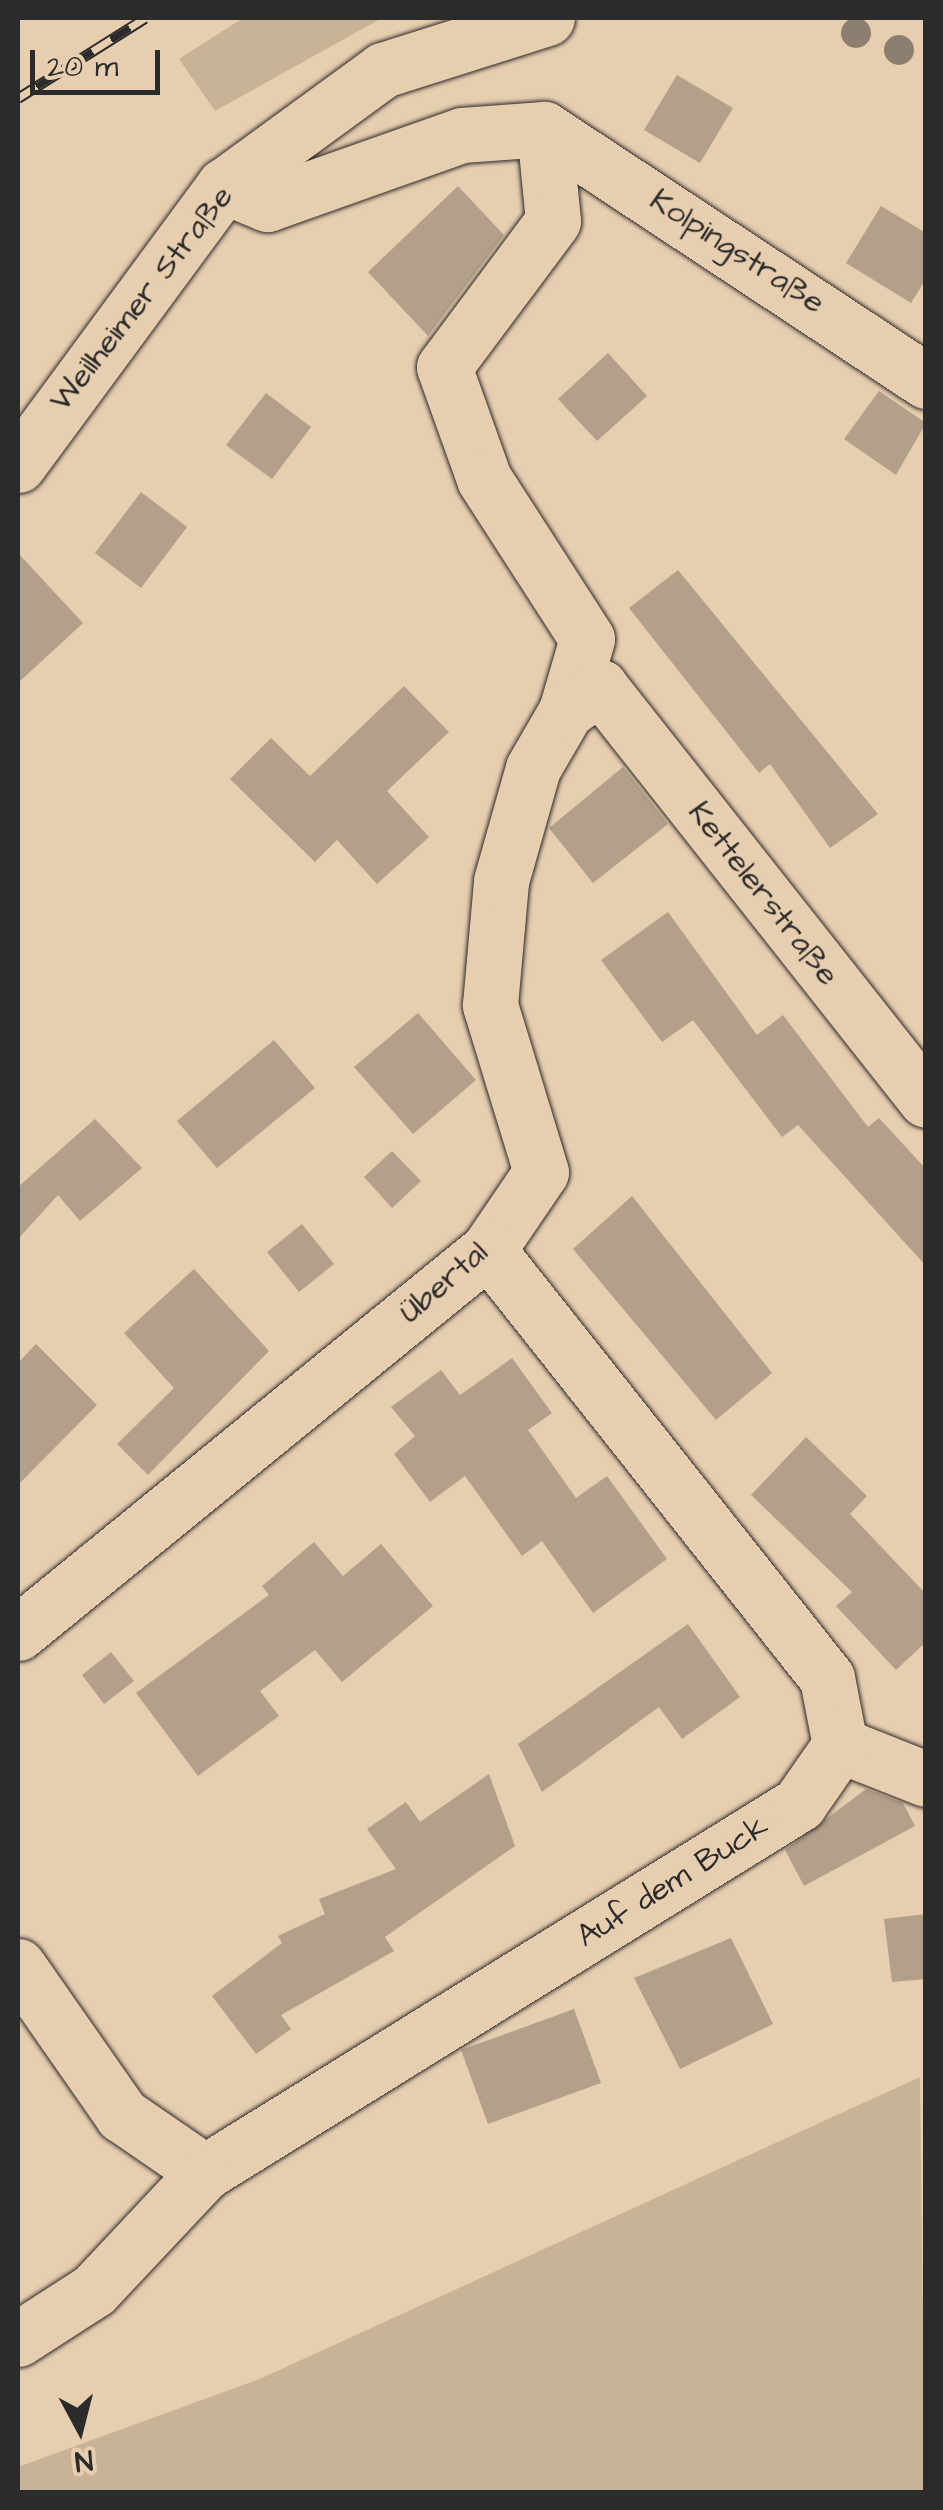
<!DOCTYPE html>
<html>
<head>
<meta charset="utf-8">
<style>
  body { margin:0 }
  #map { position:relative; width:943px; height:2510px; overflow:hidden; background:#e7ceaf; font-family:"Architects Daughter",sans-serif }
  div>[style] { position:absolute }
  .green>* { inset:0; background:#c8b399 }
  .building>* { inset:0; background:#b2a08b }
  .roads { filter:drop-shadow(0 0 2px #2b2b2b) drop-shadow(0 0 2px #2b2b2b) }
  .minor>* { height:55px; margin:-27.5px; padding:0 27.5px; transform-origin:27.5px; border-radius:27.5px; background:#e7ceaf }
  .rail>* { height:11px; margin-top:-5.5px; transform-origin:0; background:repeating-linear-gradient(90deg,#e7ceaf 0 22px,#2b2b2b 0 44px); box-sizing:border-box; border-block:2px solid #2b2b2b }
  .trees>* { width:30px; height:30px; margin:-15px; border-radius:50%; background:#8d7f70 }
  span { translate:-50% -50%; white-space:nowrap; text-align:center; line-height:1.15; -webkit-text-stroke:8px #e7ceaf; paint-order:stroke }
  .street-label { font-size:32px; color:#2b2b2b }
  .frame { position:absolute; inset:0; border:20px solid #2b2b2b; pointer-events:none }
  .north { position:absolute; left:30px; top:2380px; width:100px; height:100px; -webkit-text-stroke:8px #e7ceaf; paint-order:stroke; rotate:173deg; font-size:28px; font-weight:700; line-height:40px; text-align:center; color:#2b2b2b }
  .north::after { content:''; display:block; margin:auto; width:35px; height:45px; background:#2b2b2b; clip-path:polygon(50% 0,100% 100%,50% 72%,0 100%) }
  .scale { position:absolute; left:30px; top:50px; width:130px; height:45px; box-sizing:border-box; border:5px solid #2b2b2b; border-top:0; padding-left:12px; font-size:30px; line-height:35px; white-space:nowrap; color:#2b2b2b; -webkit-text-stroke:8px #e7ceaf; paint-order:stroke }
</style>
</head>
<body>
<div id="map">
  <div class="green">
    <div style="clip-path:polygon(243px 18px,382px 18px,215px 111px,179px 59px)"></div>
    <div style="clip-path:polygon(920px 2077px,925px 2492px,18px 2492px,18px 2467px,262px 2378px)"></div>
  </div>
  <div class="building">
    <div style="clip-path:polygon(677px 75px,733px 108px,700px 163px,644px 130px)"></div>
    <div style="clip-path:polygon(458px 186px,504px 235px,428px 336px,368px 272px)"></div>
    <div style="clip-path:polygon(881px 206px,926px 233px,926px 279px,911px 303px,846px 263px)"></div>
    <div style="clip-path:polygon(608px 353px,647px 396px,597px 441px,558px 399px)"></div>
    <div style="clip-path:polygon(879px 391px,926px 423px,896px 475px,844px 439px)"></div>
    <div style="clip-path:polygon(266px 393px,311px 427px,272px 479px,226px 445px)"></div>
    <div style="clip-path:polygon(141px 492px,187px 527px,141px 588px,95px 553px)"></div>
    <div style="clip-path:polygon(18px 553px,83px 623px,18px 683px)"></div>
    <div style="clip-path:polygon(678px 570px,878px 814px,830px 848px,770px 764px,759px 773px,629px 608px)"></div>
    <div style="clip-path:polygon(404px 686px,449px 732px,387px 791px,429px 837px,377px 884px,337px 840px,315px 862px,230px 779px,271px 738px,310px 776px)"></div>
    <div style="clip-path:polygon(623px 767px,668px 824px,593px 883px,549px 828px)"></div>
    <div style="clip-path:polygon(668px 912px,757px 1035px,783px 1015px,868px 1127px,879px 1118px,926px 1169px,926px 1266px,798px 1125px,782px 1137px,693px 1020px,662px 1042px,601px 960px)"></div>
    <div style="clip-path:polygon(418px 1013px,476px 1080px,413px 1134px,354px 1067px)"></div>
    <div style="clip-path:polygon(274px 1040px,315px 1088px,217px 1168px,177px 1121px)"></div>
    <div style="clip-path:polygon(95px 1119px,142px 1168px,80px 1221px,58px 1195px,18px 1239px,18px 1187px)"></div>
    <div style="clip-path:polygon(392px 1151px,421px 1181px,392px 1208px,364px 1177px)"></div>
    <div style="clip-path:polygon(632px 1196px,772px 1373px,716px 1420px,573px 1249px)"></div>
    <div style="clip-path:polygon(302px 1224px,334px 1264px,299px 1292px,267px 1252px)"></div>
    <div style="clip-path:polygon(194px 1269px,269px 1351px,148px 1475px,117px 1444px,174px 1388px,124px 1333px)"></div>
    <div style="clip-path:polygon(36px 1344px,97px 1405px,18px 1485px,18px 1363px)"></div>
    <div style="clip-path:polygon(512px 1358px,552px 1413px,528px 1430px,576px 1498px,607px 1476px,667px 1559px,593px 1613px,542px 1541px,522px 1556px,465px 1476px,430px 1502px,394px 1454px,415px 1436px,391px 1407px,441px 1370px,460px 1395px)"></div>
    <div style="clip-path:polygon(806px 1437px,867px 1496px,850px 1514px,926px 1594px,926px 1642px,896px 1670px,836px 1606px,852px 1592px,751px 1495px)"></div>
    <div style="clip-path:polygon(314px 1542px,343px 1576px,381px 1544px,433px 1606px,342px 1682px,315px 1650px,260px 1691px,279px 1716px,198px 1776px,136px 1693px,269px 1595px,262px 1586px)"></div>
    <div style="clip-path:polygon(688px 1624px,740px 1697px,682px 1739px,659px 1707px,542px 1792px,518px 1744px)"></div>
    <div style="clip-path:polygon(111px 1652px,134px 1681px,104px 1704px,82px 1675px)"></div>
    <div style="clip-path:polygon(489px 1774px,515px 1846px,385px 1937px,394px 1951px,281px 2015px,291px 2029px,256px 2054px,212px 1996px,282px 1943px,278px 1936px,325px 1914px,319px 1899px,396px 1869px,367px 1829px,406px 1802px,420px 1822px)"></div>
    <div style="clip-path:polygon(866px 1789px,903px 1803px,915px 1826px,804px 1886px,785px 1850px)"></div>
    <div style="clip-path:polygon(926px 1914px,926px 1979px,892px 1982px,884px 1919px)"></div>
    <div style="clip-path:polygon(731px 1938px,773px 2024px,680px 2069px,634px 1978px)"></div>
    <div style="clip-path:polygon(574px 2009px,601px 2083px,488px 2124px,461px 2050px)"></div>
  </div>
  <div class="roads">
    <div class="minor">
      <div style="left:544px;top:129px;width:458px;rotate:33.4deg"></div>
      <div style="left:224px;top:186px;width:47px;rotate:22.7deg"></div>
      <div style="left:267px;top:204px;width:207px;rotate:-19.5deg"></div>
      <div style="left:462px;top:135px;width:82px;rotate:-4.2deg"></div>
      <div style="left:544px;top:129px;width:92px;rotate:84.4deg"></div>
      <div style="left:553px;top:221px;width:182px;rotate:126.7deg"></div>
      <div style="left:444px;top:367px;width:119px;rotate:70.3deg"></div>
      <div style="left:484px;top:479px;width:190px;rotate:57.2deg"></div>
      <div style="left:587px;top:639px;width:75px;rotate:106.3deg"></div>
      <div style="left:18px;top:465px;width:347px;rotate:-53.6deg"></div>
      <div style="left:224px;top:186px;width:197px;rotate:-36.1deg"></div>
      <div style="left:383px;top:70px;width:172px;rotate:-17.6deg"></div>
      <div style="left:18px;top:1633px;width:606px;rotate:-39.18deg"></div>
      <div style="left:488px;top:1250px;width:94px;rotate:-55.8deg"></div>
      <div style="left:541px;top:1172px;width:175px;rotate:-107deg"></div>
      <div style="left:490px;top:1005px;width:124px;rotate:-84.9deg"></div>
      <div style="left:501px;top:881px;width:117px;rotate:-74.2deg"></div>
      <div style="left:533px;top:768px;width:66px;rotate:-59.9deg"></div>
      <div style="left:566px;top:711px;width:42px;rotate:-35.2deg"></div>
      <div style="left:600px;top:687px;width:526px;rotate:51.71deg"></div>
      <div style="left:840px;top:1745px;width:92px;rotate:21.6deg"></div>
      <div style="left:18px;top:1966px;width:182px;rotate:55.1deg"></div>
      <div style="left:122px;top:2115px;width:101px;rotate:34.5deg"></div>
      <div style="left:205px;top:2172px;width:699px;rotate:-31.78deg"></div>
      <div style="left:799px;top:1804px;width:72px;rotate:-55.2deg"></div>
      <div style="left:840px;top:1745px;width:68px;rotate:-101deg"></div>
      <div style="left:827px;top:1678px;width:546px;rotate:-128.38deg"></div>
      <div style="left:18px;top:2339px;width:90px;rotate:-32.8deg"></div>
      <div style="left:94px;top:2290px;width:162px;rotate:-46.8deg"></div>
    </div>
  </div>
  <div class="rail">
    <div style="left:18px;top:98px;width:150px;rotate:-32.2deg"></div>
  </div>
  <div class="trees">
    <div style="left:856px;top:33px"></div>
    <div style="left:899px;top:50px"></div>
  </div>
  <div class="street-label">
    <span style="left:737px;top:252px;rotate:33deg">Kolpingstraße</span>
    <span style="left:142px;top:299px;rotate:-52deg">Weilheimer Straße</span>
    <span style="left:763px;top:894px;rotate:52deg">Kettelerstraße</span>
    <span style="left:444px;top:1283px;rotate:-41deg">Übertal</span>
    <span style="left:673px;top:1882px;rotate:-32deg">Auf dem Buck</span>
  </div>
  <div class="frame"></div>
  <div class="north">N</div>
  <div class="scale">20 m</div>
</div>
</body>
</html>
